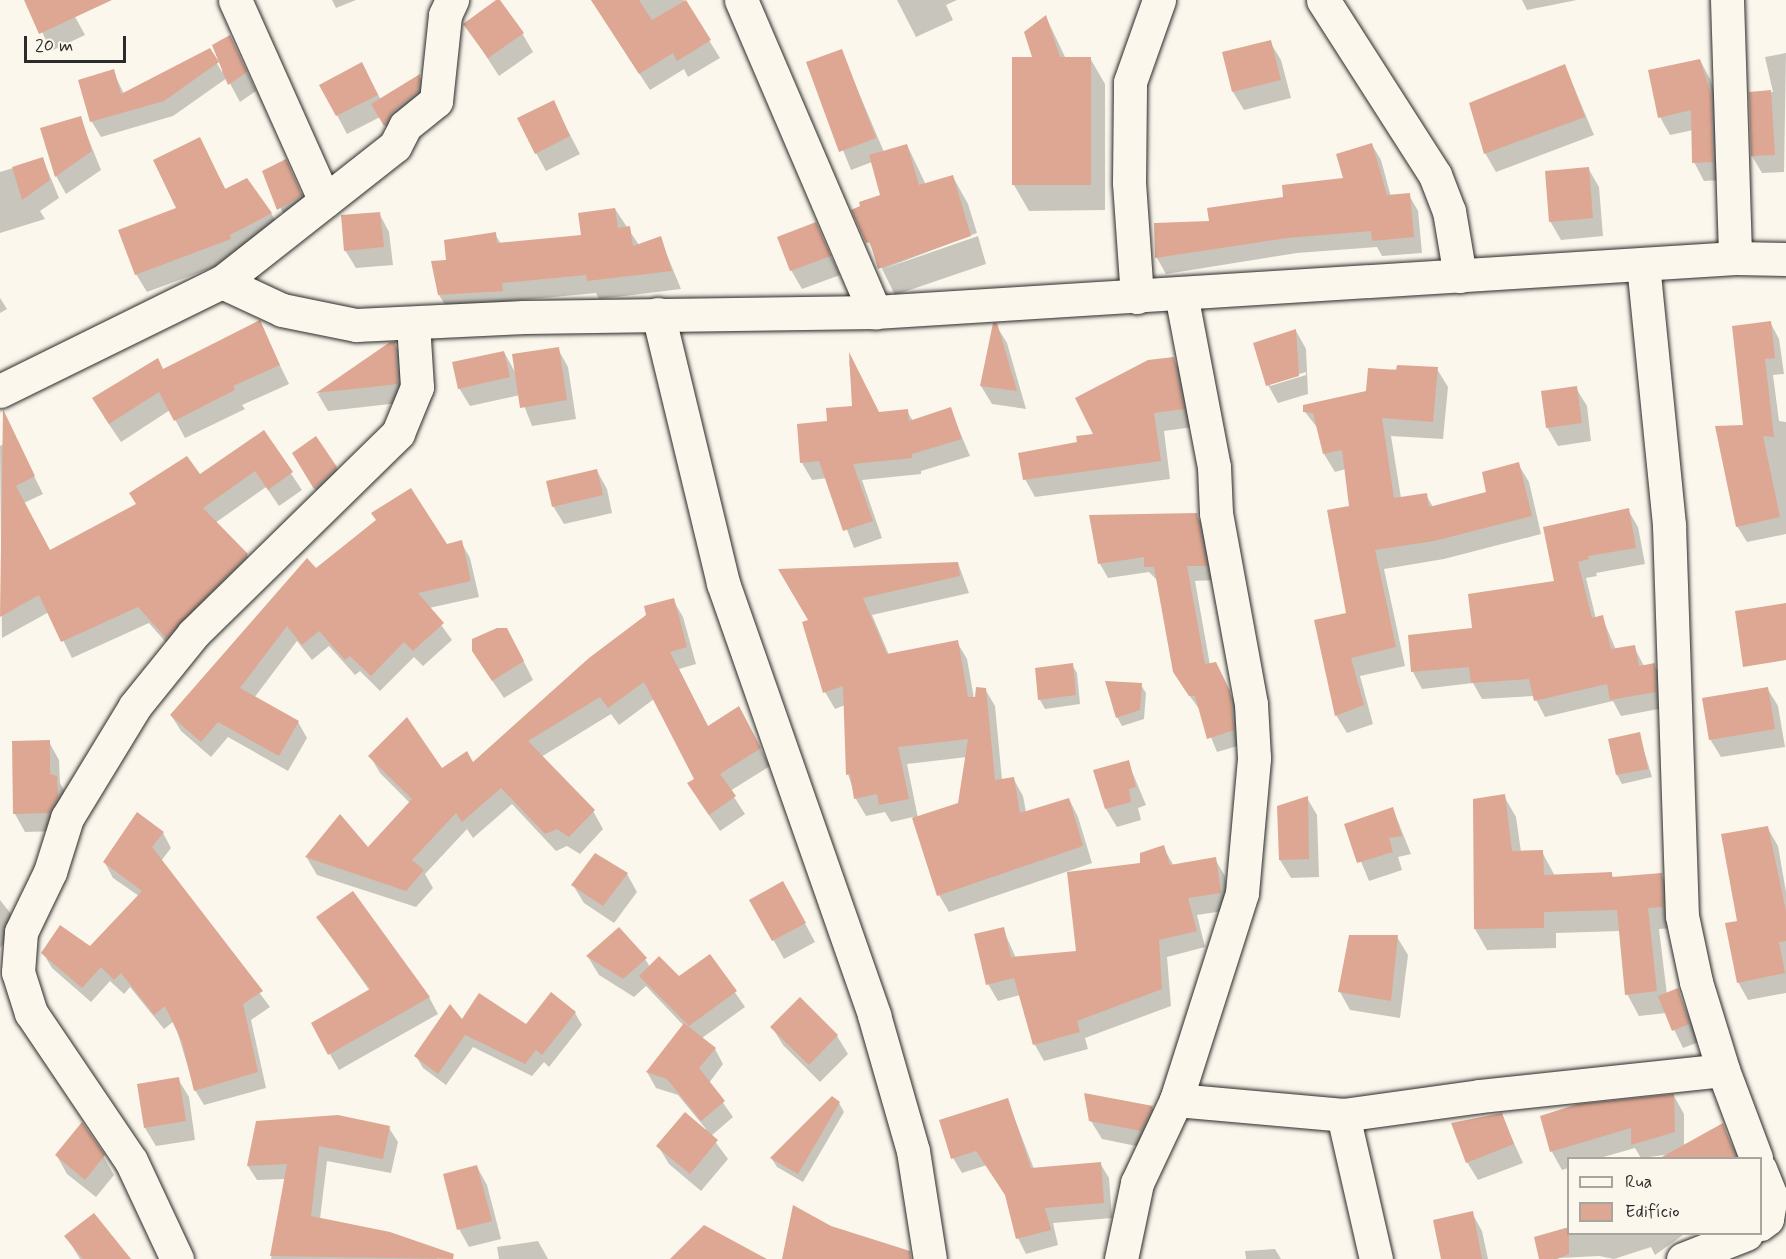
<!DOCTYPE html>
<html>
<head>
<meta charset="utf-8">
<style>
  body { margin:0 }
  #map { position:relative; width:1786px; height:1259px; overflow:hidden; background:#fbf7ec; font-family:Mynerve,sans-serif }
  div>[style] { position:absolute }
  .shadow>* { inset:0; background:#0003 }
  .building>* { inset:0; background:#dda793 }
  .roads { filter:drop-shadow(0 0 2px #2b2b2b) drop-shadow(0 0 2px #2b2b2b) }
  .minor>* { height:33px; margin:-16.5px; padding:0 16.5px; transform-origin:16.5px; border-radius:16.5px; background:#fbf7ec }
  span { translate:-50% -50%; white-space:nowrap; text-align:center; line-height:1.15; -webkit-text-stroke:4.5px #fbf7ec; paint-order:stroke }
  .legend { position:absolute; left:1567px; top:1157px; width:195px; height:78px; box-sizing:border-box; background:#fbf7ec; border:2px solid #a8a59f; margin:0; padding:8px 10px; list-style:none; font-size:18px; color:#2b2b2b }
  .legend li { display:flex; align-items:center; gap:12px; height:30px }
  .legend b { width:30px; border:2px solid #a8a59f }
  .scale { position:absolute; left:24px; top:36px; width:102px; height:27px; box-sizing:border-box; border:3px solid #2b2b2b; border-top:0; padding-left:8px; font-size:18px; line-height:21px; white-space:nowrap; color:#2b2b2b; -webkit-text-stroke:4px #fbf7ec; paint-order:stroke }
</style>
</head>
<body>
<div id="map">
  <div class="shadow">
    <div style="clip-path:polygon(27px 0,66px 0,85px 35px,51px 51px)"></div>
    <div style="clip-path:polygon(332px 0,356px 0,336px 8px)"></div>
    <div style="clip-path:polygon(591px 0,684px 0,720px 58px,688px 77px,684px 69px,650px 90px)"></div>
    <div style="clip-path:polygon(897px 0,957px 0,946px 5px,953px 20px,916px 37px)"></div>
    <div style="clip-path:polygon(1522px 0,1577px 0,1527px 10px)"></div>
    <div style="clip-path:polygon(1046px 17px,1066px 59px,1090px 58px,1105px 84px,1105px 210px,1029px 211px,1014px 185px)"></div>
    <div style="clip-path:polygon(465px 24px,522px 33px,533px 52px,499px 76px)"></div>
    <div style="clip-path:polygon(230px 37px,256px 91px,240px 102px,227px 78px,173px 116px,101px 137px,92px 122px,80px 81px,113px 71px,124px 94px,209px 50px,222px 72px)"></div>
    <div style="clip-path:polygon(1270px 42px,1281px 60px,1291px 98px,1244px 110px,1233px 92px)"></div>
    <div style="clip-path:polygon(841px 51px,884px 152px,907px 145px,926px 185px,953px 177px,968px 204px,977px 233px,883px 269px,978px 236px,986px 264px,895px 295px,853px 210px,882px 196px,872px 162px,851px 170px,808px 63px)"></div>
    <div style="clip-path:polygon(1786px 53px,1784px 172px,1762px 173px,1752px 156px,1750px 93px,1773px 92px,1765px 57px)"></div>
    <div style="clip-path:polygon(1700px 60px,1710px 79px,1721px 114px,1723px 180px,1704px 181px,1694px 162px,1693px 130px,1670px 135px,1660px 117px)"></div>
    <div style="clip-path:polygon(1565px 66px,1594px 135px,1496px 172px,1485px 153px)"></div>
    <div style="clip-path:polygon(419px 76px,430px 94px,395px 142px,380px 117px,347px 134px,321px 85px,372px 83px,381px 100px)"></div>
    <div style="clip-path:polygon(553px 102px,580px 154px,546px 171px,536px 153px)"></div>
    <div style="clip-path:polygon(80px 118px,101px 170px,66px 194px,56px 176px)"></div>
    <div style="clip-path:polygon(199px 139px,226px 190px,271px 213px,281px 231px,241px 257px,147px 292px,136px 274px,178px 209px)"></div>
    <div style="clip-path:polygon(1372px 145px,1381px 160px,1391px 197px,1409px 195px,1418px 211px,1422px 253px,1382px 256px,1377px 247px,1297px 253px,1166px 274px,1157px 258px,1155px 225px,1211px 223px,1345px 180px)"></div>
    <div style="clip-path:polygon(43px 159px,59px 198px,40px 211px,45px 219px,0 233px,0 172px)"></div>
    <div style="clip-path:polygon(285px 161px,311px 214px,289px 227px,264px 171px)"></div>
    <div style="clip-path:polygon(1588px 168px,1599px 187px,1603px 236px,1561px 240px,1550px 221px)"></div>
    <div style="clip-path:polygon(615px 209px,639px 245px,660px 238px,681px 289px,599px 299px,596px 293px,511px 301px,512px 309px,450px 313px,439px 295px,448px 261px,495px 234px,501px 244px,582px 236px)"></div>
    <div style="clip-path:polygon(379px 213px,389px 232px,393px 265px,356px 268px,345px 250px)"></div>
    <div style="clip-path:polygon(815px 224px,840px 275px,802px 289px,791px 270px)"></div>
    <div style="clip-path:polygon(0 298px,7px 309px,0 313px)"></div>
    <div style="clip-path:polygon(259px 322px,289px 384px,242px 405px,245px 409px,185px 438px,170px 410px,121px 442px,104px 417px,163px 370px)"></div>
    <div style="clip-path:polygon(1770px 322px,1779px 339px,1784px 374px,1773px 375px,1779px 421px,1786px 422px,1786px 534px,1747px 542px,1737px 526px,1744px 426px)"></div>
    <div style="clip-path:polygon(996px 325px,1007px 343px,1026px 409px,992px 404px,981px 386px)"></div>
    <div style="clip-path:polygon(evenodd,1296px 331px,1306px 349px,1308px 394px,1278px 403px,1268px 385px,1296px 331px,1306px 372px,1306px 375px,1270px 386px,1270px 383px,1306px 372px)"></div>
    <div style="clip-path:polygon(394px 343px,405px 362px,408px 402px,328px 411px,318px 394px)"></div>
    <div style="clip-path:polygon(558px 349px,568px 367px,576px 419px,532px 426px,520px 395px,470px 406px,459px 388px,504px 352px,516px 374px)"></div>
    <div style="clip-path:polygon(1173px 359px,1184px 377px,1193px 427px,1164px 431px,1170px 479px,1035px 497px,1025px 479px,1095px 435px)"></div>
    <div style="clip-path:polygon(849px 360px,879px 414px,907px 411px,913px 421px,950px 409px,970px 456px,921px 471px,921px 474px,862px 480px,882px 538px,854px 548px,827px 478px,812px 480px,802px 463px,798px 425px,828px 422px,854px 407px)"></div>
    <div style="clip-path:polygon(1437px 369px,1448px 387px,1443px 439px,1391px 436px,1401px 498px,1426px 495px,1433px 507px,1488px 493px,1518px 464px,1529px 482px,1541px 534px,1444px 559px,1384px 569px,1405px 666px,1360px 676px,1373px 724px,1347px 733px,1336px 715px,1347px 615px,1351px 507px,1346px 469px,1335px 472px,1324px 454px,1319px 430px,1305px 412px,1368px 392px,1369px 370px)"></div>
    <div style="clip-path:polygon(1576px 388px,1587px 406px,1591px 441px,1558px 446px,1547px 427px)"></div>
    <div style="clip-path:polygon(263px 432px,302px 490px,279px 506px,266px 487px,215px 523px,247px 555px,257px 572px,176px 654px,149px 623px,72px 658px,49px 612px,2px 638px,0 446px,15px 438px,43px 494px,24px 503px,50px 551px,200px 476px)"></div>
    <div style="clip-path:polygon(336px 467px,346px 486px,326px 506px,304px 472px)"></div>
    <div style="clip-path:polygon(597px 471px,607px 489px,612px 513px,564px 524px,553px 506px)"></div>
    <div style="clip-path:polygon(1628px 510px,1638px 527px,1645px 564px,1596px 573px,1597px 576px,1586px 578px,1596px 619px,1602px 617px,1616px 650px,1634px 647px,1644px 666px,1654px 665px,1664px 681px,1664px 708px,1621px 716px,1613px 701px,1545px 717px,1534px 696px,1482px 699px,1473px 683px,1422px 689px,1413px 672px,1410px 636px,1474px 629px,1555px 582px)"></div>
    <div style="clip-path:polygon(1196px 515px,1205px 529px,1214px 580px,1195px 581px,1210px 665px,1223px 679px,1237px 707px,1241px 745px,1217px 752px,1200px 710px,1183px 687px,1158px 581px,1149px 572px,1108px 578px,1100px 564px,1091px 516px)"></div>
    <div style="clip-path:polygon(461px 542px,470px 558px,479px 597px,429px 608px,452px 640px,423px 666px,414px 657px,380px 691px,360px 671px,355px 675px,329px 646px,312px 660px,297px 641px,254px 698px,298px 722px,307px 738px,288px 771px,228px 737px,211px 757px,181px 731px,171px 715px,316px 571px)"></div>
    <div style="clip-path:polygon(evenodd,958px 563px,969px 593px,872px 615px,889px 655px,957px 642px,967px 659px,975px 704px,985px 689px,995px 706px,1002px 780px,1013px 778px,1023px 796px,1026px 812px,1069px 799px,1078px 817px,1092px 863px,949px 912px,939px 895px,913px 817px,891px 822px,885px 812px,866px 816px,856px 799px,848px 774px,845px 705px,835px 709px,825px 692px,810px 621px,780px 571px,958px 563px,967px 757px,960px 804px,918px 818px,907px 764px,967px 757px)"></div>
    <div style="clip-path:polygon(673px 600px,683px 617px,696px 664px,679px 669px,708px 727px,748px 726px,770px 766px,730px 791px,745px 814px,720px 831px,699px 801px,696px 779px,654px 699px,619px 725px,611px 714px,541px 757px,593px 811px,603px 829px,580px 854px,567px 846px,556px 851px,512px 804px,473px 838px,467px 829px,425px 874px,433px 888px,416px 907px,317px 875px,307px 858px,368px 849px,410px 803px,380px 773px,370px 756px,442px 770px,473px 764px)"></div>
    <div style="clip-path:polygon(517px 648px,533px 680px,504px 698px,485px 670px)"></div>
    <div style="clip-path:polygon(1072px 665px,1077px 673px,1080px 704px,1045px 709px,1040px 700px,1037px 669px)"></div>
    <div style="clip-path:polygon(1141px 685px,1146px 693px,1144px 719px,1122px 726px,1117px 717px)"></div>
    <div style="clip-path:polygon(1767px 688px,1778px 706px,1785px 747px,1721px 757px,1710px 739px)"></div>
    <div style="clip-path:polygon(1639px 734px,1652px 777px,1622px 784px,1617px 775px)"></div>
    <div style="clip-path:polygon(49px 742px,59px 760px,60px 783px,67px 796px,59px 831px,25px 832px,15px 814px)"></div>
    <div style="clip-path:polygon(1128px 762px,1146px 805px,1138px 808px,1141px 820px,1117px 827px,1106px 809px)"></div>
    <div style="clip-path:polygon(1504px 796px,1516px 817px,1521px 852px,1542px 852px,1555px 876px,1611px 874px,1614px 878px,1661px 875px,1673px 896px,1674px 928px,1659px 929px,1667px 995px,1678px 990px,1699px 1042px,1683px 1048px,1666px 1013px,1639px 1016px,1627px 994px,1620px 931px,1556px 933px,1556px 948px,1487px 950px,1475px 929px)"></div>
    <div style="clip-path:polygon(1307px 798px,1317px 815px,1319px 877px,1291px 878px,1280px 860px)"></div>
    <div style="clip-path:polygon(1393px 809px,1411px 854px,1398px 857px,1402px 870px,1369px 881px,1346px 825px)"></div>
    <div style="clip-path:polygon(1767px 827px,1778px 846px,1786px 892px,1786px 993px,1748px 1000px,1738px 982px,1738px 922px)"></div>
    <div style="clip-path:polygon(163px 833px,171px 848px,161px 861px,270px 1007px,251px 1020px,266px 1088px,204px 1105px,195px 1090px,174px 1021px,164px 1029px,130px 987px,124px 994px,110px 981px,91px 1002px,52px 968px,43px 953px,90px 948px,139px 896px,113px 878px,105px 863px)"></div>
    <div style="clip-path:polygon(1163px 847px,1174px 866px,1215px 859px,1225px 876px,1230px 910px,1197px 915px,1205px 947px,1167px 957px,1171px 1006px,1085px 1038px,1088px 1049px,1044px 1061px,1035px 1045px,1020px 995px,998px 1001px,988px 984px,1003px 929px,1016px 958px,1078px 953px,1142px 864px)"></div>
    <div style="clip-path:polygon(627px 874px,637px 892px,614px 923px,584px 903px,573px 885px)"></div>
    <div style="clip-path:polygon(0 900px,19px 924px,0 948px)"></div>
    <div style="clip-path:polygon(751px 900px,793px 901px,815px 942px,784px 959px)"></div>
    <div style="clip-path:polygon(318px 918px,429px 997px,438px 1014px,339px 1070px,313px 1024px,370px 991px)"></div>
    <div style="clip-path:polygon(1397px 937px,1408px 955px,1400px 1018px,1350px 1010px,1340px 992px)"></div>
    <div style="clip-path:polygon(710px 956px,745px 1007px,702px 1038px,715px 1049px,723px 1064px,709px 1083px,733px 1117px,711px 1136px,728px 1159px,701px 1191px,669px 1164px,658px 1146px,706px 1129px,678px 1095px,656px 1088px,647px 1072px,684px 1026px,646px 986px,634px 997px,599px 975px,588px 957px,645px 959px,650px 967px,679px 978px)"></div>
    <div style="clip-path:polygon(575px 1013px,582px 1025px,549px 1067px,544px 1062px,532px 1076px,473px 1047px,446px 1085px,423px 1068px,416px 1056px,462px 1022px,527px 1026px)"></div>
    <div style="clip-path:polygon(772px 1027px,837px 1036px,848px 1054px,820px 1082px,783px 1045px)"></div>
    <div style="clip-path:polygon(178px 1079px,189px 1097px,195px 1140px,156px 1146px,145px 1128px)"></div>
    <div style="clip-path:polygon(1674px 1096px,1684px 1114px,1684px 1146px,1722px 1125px,1739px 1158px,1672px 1158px,1672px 1154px,1641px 1158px,1635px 1148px,1600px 1158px,1568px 1158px,1568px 1168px,1562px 1170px,1552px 1152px,1541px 1117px)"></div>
    <div style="clip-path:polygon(1007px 1099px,1034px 1169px,1100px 1163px,1109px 1178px,1112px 1218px,1053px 1223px,1058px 1245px,1026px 1254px,1018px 1238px,1007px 1197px,987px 1165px,962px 1173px,953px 1158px)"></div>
    <div style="clip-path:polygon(839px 1103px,844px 1112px,803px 1182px,777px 1167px,772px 1159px)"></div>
    <div style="clip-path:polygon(1152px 1107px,1162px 1125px,1151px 1149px,1102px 1139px,1091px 1121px)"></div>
    <div style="clip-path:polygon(1501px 1114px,1523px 1163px,1478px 1180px,1467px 1162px)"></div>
    <div style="clip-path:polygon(258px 1122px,389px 1128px,398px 1142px,391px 1173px,327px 1161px,320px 1219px,430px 1248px,437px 1259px,271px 1259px,286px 1179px,257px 1180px,248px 1166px)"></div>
    <div style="clip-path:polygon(57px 1156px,103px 1156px,114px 1175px,96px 1197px,67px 1174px)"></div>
    <div style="clip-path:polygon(477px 1167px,487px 1185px,501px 1239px,469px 1247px,459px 1229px)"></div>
    <div style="clip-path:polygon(1472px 1213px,1482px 1231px,1488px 1259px,1443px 1259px)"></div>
    <div style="clip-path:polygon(1568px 1234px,1682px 1234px,1683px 1235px,1655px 1255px,1651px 1247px,1614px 1259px,1599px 1256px,1540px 1259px)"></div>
    <div style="clip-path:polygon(66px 1236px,127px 1259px,80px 1259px)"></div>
    <div style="clip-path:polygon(538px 1241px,548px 1259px,499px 1259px,497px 1247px)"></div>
    <div style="clip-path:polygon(1275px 1249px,1281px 1259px,1246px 1259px,1245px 1251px)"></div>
  </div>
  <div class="building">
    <div style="clip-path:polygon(24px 0,112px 0,39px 34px)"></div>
    <div style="clip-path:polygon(496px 0,500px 0,524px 33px,488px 58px,463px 24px)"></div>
    <div style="clip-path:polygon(591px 0,639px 0,652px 20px,686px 0,711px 40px,677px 61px,673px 53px,639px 74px)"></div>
    <div style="clip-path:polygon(1046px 15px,1060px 57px,1091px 57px,1091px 185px,1012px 185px,1012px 57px,1032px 57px,1024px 32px)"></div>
    <div style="clip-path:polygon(230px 35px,247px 72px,228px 85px,212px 45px)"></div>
    <div style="clip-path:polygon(1271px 40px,1281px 80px,1232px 92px,1222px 52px)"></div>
    <div style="clip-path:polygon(210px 48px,219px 62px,164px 101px,90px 122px,78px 80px,114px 69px,121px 94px)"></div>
    <div style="clip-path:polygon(842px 49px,876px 138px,839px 152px,806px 62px)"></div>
    <div style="clip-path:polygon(1700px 59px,1711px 94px,1713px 162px,1692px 163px,1691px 110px,1658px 118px,1648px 70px)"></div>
    <div style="clip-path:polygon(362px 62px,378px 95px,336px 116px,319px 85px)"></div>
    <div style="clip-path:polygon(1565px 64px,1585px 117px,1484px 154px,1469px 103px)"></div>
    <div style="clip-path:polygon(420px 74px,418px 91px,393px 111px,384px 126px,371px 104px)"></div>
    <div style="clip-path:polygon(1771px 90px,1775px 155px,1751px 156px,1749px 92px)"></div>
    <div style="clip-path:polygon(554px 100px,570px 136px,535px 154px,517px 118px)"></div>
    <div style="clip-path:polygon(81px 116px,92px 151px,55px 177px,40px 128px)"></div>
    <div style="clip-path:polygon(200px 137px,225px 189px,247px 178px,272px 213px,230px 235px,231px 239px,135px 275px,118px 230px,176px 208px,153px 160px)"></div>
    <div style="clip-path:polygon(1372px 143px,1387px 195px,1410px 193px,1414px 237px,1372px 241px,1371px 231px,1287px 238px,1155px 258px,1154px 223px,1209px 221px,1207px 208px,1283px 197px,1282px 185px,1343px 178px,1336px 154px)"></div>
    <div style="clip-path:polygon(907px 144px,919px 185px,953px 175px,971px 236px,878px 269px,870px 242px,866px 243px,851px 210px,860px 206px,859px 202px,880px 195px,869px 155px)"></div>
    <div style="clip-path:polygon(43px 157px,50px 180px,22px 200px,12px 167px)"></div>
    <div style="clip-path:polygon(286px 159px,302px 195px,277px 210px,262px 171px)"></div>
    <div style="clip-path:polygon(1589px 167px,1593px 218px,1549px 222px,1545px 171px)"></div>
    <div style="clip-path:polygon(615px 208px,618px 228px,630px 226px,633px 246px,661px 236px,672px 271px,587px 281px,586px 275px,502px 283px,503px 291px,438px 295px,431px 261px,446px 260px,444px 240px,496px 232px,497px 243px,581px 235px,578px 213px)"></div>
    <div style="clip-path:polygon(380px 212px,384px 247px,344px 251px,341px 215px)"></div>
    <div style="clip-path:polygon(816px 222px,831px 256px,790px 271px,777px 237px)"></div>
    <div style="clip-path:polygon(260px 320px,280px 365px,233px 386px,235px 390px,174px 421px,159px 392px,109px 424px,92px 398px,158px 358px,163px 369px)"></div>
    <div style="clip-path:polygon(1771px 321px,1775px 358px,1765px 359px,1774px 437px,1763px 436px,1780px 517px,1736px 527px,1715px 426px,1743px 425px,1732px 326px)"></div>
    <div style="clip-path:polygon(993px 323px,997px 323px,1017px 391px,980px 386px)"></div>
    <div style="clip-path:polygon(1296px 329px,1299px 376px,1266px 386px,1253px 343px)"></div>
    <div style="clip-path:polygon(390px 342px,395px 342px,398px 384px,316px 393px)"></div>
    <div style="clip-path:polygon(559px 347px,567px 400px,520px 408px,512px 354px)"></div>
    <div style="clip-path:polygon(504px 351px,510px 377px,458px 389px,452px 362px)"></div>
    <div style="clip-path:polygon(849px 352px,879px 412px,908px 409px,909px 421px,951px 407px,962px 439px,912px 454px,912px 458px,853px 464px,873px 521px,843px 531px,819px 461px,800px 463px,797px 424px,827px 421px,826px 408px,852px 406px)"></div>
    <div style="clip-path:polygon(1174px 357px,1184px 409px,1154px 413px,1161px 461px,1023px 480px,1018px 453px,1077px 442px,1076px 436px,1093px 434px,1075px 398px,1148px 360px)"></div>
    <div style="clip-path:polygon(1397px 365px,1438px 367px,1433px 422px,1382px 418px,1394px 498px,1427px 493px,1429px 507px,1486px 492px,1482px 472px,1519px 462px,1532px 516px,1434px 541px,1375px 550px,1396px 647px,1351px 658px,1364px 705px,1335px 716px,1314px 620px,1346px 613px,1327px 510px,1349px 506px,1342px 450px,1323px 454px,1313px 413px,1303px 412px,1303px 405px,1366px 391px,1368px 368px,1396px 370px)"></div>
    <div style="clip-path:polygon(1577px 386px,1582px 423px,1546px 428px,1541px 391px)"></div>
    <div style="clip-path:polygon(3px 409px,35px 476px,16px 486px,50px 550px,136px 504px,129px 493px,187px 456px,200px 474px,264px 430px,293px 472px,268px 490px,255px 471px,203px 508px,248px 554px,166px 638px,138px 607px,61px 642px,39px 595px,0 617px)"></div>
    <div style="clip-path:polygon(316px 436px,337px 467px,314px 489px,292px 453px)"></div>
    <div style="clip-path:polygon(597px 469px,603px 495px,552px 507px,546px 481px)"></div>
    <div style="clip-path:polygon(411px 488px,447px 544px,462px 540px,471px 581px,418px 593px,444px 623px,413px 651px,404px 642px,371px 676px,350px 656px,345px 660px,319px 631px,302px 645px,287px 626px,240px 688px,299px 721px,279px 756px,218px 722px,201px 742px,170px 715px,307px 558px,316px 568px,376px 520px,371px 513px)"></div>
    <div style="clip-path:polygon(1629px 508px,1636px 548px,1588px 556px,1589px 559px,1578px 562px,1592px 618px,1603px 615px,1611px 649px,1635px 645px,1639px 666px,1655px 663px,1656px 692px,1610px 700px,1607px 684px,1534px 701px,1529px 679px,1471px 683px,1469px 667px,1411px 672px,1408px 635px,1472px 628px,1468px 594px,1554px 581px,1543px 527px)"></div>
    <div style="clip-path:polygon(1197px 513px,1207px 566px,1187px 566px,1205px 664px,1216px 662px,1230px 691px,1234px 730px,1207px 739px,1195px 696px,1189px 696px,1173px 672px,1154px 567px,1144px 567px,1144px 557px,1098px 564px,1089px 515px)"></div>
    <div style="clip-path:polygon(958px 562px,960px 576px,863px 598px,887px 654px,958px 640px,968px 697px,975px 697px,976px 687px,986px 688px,995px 780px,1014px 777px,1020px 813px,1069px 798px,1083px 846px,937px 896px,912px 818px,958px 803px,968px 739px,898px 747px,909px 799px,879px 805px,877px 794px,854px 799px,850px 774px,846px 775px,843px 686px,823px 693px,802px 622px,808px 620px,778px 569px)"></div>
    <div style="clip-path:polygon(674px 598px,687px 647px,670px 652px,708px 726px,739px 706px,761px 748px,720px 774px,736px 796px,709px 815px,687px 783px,694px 779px,644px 682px,608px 708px,600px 697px,528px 741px,595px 810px,569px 837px,557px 829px,545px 834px,501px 788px,462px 822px,456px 813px,412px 860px,424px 870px,406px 891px,305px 857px,340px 814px,368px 847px,412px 799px,368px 756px,407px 717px,442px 768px,467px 751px,473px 762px,589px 658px,646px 615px,644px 606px)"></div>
    <div style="clip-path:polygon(1786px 603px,1786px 660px,1743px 667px,1735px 611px)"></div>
    <div style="clip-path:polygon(497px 628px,507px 628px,524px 661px,492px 681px,472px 651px,472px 639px)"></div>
    <div style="clip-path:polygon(1073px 663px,1076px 695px,1038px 700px,1035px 668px)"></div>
    <div style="clip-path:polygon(1105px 681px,1142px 683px,1140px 710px,1116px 718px)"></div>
    <div style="clip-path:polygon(1768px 687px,1775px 729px,1709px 740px,1702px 698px)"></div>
    <div style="clip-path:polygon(1640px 732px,1648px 769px,1616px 775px,1608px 739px)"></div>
    <div style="clip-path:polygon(50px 740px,50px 774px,57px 776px,58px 797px,49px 813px,13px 814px,12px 741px)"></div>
    <div style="clip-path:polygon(1129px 760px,1136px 787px,1129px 789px,1131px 802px,1105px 809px,1093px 770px)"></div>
    <div style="clip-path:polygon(1505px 794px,1512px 851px,1543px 850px,1544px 875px,1612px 872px,1612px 877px,1662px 873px,1663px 907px,1648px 908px,1657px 991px,1625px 995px,1617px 910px,1544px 912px,1544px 928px,1474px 929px,1473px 799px)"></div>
    <div style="clip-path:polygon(1308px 796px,1309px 859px,1279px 860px,1277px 806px)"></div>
    <div style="clip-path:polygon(1393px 807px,1402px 836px,1389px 838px,1393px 852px,1357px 863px,1344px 824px)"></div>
    <div style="clip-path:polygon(137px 812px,164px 832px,152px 847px,263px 991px,243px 1004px,258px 1072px,194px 1091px,182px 1042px,165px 1006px,154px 1015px,121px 973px,114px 980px,101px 967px,82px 988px,41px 953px,60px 925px,90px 946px,142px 891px,103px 862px)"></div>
    <div style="clip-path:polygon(1768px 826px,1786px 911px,1786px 941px,1779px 942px,1785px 973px,1737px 983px,1725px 923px,1737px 921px,1721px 834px)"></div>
    <div style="clip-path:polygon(1164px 845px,1170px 865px,1216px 857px,1221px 893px,1188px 898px,1197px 931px,1159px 940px,1162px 989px,1077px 1021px,1080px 1032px,1033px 1045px,1014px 978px,986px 985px,974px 934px,1004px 927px,1011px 957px,1076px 951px,1067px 872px,1140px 863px,1140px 853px)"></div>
    <div style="clip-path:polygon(595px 853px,628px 873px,603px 906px,571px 885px)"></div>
    <div style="clip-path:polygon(783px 881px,806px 923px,772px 941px,749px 900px)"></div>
    <div style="clip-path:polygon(353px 891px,430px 997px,328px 1055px,311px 1023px,370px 989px,316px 917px)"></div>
    <div style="clip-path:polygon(619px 927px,647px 958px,623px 979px,586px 956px)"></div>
    <div style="clip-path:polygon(1349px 935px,1398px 935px,1391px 1001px,1338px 992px)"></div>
    <div style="clip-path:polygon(710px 954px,737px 991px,689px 1026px,639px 976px,659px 956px,679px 976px)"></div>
    <div style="clip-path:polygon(1678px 988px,1689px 1024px,1672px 1031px,1658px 996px)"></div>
    <div style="clip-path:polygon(551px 992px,576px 1012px,542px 1055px,536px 1050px,525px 1064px,465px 1035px,438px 1074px,414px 1056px,450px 1004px,462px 1019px,479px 993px,526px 1024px)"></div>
    <div style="clip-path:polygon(800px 997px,838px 1035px,809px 1065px,770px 1027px)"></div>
    <div style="clip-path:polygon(684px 1023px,716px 1048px,699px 1068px,725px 1101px,701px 1121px,667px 1079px,646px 1072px)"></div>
    <div style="clip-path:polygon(179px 1077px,186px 1121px,144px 1128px,137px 1084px)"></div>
    <div style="clip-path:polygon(1084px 1093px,1153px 1106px,1141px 1131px,1089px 1121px)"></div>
    <div style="clip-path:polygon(1674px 1094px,1675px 1132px,1631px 1145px,1631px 1128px,1550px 1152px,1540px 1116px,1578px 1104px)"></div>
    <div style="clip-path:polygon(832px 1096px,840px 1102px,798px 1174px,770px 1158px)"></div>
    <div style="clip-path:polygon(1008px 1098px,1031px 1168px,1101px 1162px,1104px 1203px,1045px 1208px,1051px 1230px,1016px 1239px,1005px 1195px,976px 1151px,951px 1159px,939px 1120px)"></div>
    <div style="clip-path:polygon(685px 1112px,718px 1140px,690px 1174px,656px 1146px)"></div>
    <div style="clip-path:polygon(1502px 1113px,1514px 1144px,1466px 1163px,1451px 1123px)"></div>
    <div style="clip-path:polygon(338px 1115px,390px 1126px,383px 1159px,319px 1146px,311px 1216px,390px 1232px,454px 1254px,453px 1259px,270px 1256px,287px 1164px,247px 1166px,256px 1121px)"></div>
    <div style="clip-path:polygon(82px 1122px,105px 1155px,85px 1180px,55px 1155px)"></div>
    <div style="clip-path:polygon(1723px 1123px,1736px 1158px,1660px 1158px)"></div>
    <div style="clip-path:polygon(477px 1165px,492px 1221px,457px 1230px,443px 1174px)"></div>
    <div style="clip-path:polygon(793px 1205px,831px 1226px,910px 1251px,911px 1259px,782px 1259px)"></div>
    <div style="clip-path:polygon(1473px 1211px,1482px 1259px,1441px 1259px,1433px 1220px)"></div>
    <div style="clip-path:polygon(94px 1213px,131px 1259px,83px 1259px,64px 1236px)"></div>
    <div style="clip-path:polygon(704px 1225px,767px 1259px,670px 1259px)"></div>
    <div style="clip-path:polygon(1569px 1227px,1569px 1254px,1557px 1259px,1539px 1259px,1534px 1237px)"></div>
  </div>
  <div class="roads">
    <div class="minor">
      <div style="left:235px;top:0;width:220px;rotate:65.9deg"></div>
      <div style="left:741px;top:0;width:340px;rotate:66.8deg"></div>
      <div style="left:1323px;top:0;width:208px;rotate:57.4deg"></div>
      <div style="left:1435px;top:175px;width:39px;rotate:69deg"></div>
      <div style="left:1449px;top:211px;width:66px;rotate:80.4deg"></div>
      <div style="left:1727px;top:0;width:258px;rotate:88.2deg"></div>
      <div style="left:1643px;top:264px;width:262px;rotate:84.3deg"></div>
      <div style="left:1669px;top:525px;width:391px;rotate:88.1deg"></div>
      <div style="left:1682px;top:916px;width:67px;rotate:78deg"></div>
      <div style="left:1696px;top:982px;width:92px;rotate:72.9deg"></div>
      <div style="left:1723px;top:1070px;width:94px;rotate:69.4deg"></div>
      <div style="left:222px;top:282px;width:66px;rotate:25deg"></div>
      <div style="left:282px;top:310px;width:76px;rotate:11.5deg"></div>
      <div style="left:356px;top:325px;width:168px;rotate:-2.7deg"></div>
      <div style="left:524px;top:317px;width:351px;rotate:-0.8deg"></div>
      <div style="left:875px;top:312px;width:862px;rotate:-3.59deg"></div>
      <div style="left:1735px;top:258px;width:51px;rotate:1.1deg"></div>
      <div style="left:1137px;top:297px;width:114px;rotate:-94deg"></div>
      <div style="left:1129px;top:183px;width:101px;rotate:-89.4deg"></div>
      <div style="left:1130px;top:82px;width:87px;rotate:-70.5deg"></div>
      <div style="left:658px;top:314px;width:277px;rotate:76.4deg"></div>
      <div style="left:723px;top:583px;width:458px;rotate:70.7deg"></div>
      <div style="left:874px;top:1015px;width:141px;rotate:74deg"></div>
      <div style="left:913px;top:1151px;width:109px;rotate:81.1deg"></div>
      <div style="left:0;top:391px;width:247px;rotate:-26.2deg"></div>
      <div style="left:222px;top:282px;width:220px;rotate:-38.2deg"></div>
      <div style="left:395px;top:146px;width:22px;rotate:-63deg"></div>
      <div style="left:405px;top:126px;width:40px;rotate:-39deg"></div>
      <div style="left:436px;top:101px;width:86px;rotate:-84deg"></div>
      <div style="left:445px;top:15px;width:17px;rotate:-65deg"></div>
      <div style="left:1176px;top:1100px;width:168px;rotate:5.1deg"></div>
      <div style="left:1343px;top:1115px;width:138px;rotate:-7.9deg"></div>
      <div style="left:1480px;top:1096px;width:244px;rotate:-6.1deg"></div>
      <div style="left:1343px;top:1115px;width:148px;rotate:77.1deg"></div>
      <div style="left:1760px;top:1169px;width:29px;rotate:68deg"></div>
      <div style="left:1771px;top:1196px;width:23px;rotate:100deg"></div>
      <div style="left:1767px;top:1219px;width:9px;rotate:144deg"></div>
      <div style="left:177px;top:1259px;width:108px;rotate:-115.1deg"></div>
      <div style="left:131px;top:1161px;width:179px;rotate:-124deg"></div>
      <div style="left:31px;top:1013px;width:43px;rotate:-107.6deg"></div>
      <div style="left:18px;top:972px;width:40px;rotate:-85.7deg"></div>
      <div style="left:21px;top:932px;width:67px;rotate:-64.2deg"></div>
      <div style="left:50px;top:872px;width:57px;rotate:-72.5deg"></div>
      <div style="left:67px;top:818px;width:131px;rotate:-58.7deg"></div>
      <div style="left:135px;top:706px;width:92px;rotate:-51.1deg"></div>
      <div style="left:193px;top:634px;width:287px;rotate:-44.4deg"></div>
      <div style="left:398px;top:433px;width:50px;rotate:-67.6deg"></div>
      <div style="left:417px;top:387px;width:64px;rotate:-93.6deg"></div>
      <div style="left:1121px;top:1259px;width:78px;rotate:-78.1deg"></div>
      <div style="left:1137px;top:1183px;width:92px;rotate:-64.8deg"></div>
      <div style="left:1176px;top:1100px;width:217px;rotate:-72.3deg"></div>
      <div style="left:1242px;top:893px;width:136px;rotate:-84.9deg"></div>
      <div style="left:1254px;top:758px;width:54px;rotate:-93.2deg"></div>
      <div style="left:1251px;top:704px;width:194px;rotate:-100.4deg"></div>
      <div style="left:1216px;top:513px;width:46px;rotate:-92.5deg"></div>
      <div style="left:1214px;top:467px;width:176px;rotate:-100.8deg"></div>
      <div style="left:1683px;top:1259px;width:68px;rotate:-21.6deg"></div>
    </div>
  </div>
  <ul class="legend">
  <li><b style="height:8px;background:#fbf7ec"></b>Rua</li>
  <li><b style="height:16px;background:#dda793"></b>Edifício</li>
  </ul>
  <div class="scale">20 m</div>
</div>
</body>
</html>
